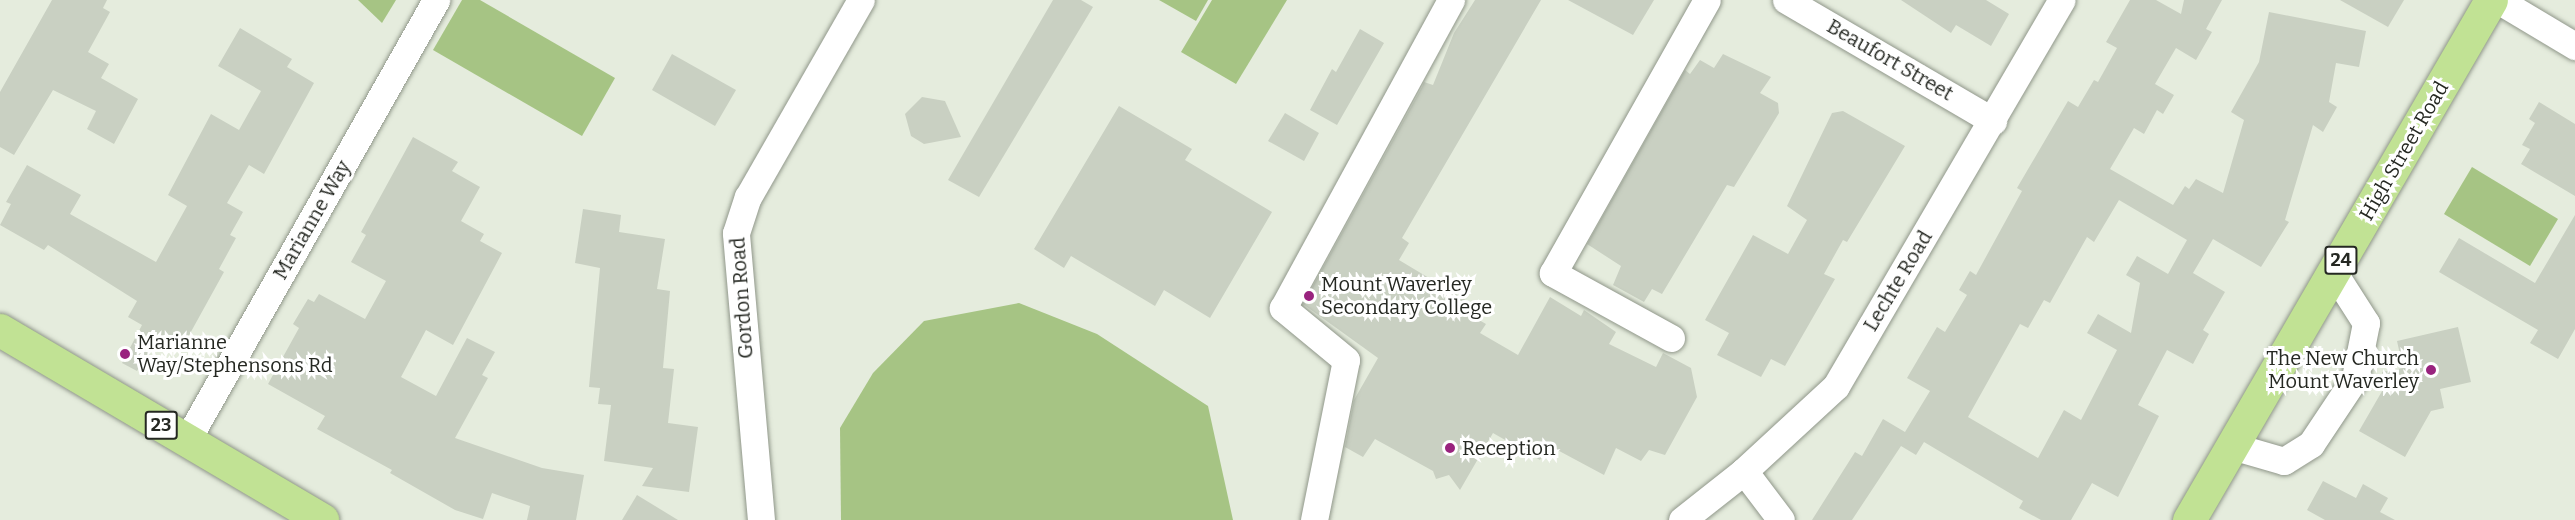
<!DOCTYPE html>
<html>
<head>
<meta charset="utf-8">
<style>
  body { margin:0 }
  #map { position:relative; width:2575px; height:520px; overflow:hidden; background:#e5ecdd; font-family:Bitter,serif }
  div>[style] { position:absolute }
  .green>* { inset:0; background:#a6c484 }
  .building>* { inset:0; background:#c9d0c2 }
  .roads { filter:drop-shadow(0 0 2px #90978a) drop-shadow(0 0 2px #90978a) }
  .minor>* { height:27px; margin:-13.5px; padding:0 13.5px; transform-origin:13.5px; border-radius:13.5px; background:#fff }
  .major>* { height:33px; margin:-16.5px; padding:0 16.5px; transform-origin:16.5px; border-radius:16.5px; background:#c1e294 }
  .dots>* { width:16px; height:16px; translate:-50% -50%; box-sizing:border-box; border:3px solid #fff; border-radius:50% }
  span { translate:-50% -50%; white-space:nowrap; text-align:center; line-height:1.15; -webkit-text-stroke:6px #fff; paint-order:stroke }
  .shield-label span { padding:2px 4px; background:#fff; border:2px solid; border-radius:4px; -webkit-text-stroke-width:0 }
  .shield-label { font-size:18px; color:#252822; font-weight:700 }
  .street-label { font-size:20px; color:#252822 }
  .poi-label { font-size:20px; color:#252822 }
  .left { translate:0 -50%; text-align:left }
  .right { translate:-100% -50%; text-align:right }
</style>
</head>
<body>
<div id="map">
  <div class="green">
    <div style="clip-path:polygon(358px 0,396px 0,382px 23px)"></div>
    <div style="clip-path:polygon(462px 0,480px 0,615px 78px,582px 136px,433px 50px)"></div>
    <div style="clip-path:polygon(1159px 0,1208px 0,1196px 21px)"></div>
    <div style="clip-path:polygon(1212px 0,1287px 0,1236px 84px,1181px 52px)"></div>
    <div style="clip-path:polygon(2472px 167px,2558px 219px,2530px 266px,2444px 214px)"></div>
    <div style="clip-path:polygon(1019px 303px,1097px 334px,1208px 406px,1233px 520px,841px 520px,840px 428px,873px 373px,924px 321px)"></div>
  </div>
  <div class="building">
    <div style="clip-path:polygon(52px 0,107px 0,103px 8px,110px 12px,88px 52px,109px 64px,101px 78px,138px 99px,114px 144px,87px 129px,96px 111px,53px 90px,14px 155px,0 147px,0 92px)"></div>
    <div style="clip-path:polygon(1053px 0,1081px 0,1093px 7px,979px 197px,948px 180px)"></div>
    <div style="clip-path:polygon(1475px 0,1541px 0,1402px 238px,1409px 243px,1399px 260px,1469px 302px,1465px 312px,1486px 324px,1480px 333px,1518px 355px,1550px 297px,1581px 316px,1584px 310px,1616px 332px,1609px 344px,1656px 367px,1663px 353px,1691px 368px,1697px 397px,1665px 455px,1649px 450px,1641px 461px,1616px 448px,1604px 475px,1548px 445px,1540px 460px,1493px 433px,1460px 490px,1449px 475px,1436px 479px,1433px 471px,1375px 439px,1363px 457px,1345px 447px,1354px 400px,1378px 358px,1303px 304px,1422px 87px,1424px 82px,1433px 85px,1454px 33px)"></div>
    <div style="clip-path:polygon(1568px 0,1654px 0,1633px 35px)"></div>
    <div style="clip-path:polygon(1901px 0,1986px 0,2009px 14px,1991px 46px,1956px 25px,1951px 33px)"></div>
    <div style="clip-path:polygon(evenodd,2130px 0,2156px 0,2181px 14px,2184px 0,2222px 0,2206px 29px,2212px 32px,2196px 60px,2176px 48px,2155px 84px,2174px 95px,2163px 114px,2157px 110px,2144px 134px,2134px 128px,2110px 169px,2173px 205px,2185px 186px,2189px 189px,2196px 179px,2223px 193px,2244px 120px,2231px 112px,2259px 62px,2269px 12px,2366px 31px,2359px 67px,2336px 63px,2329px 102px,2337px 107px,2323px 132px,2313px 125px,2285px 220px,2289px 222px,2261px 267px,2213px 239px,2193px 273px,2225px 292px,2203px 330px,2209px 334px,2193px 364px,2167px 350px,2138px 405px,2159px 416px,2118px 497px,2092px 483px,2071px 520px,2041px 520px,2019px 508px,2023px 501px,1924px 442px,1916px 455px,1901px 446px,1852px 520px,1812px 520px,1855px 452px,1862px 456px,1883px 419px,1905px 432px,1930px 391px,1907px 378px,1937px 327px,1945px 332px,1967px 295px,1959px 290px,1970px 271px,1976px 275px,2022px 191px,2017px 188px,2068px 101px,2078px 107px,2094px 80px,2098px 82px,2117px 48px,2106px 42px,2130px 0,2119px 200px,2187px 240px,2168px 274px,2137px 256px,2126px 275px,2140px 283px,2131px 333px,2098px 314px,2087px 333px,2117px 350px,2081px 420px,2064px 410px,2038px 458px,1968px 417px,2020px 324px,2028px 328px,2044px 300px,2050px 303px,2087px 237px,2094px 242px,2119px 200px)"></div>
    <div style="clip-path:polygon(2340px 0,2404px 0,2388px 27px)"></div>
    <div style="clip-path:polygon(240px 28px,292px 59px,287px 67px,314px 83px,264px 174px,249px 165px,227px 203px,243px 212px,230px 235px,236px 238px,219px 269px,224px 272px,182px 348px,159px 335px,137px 371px,122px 363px,142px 325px,128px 317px,137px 301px,48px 245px,44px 250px,0 225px,11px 204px,6px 202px,27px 165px,81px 195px,70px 214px,156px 262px,187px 206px,168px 195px,211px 114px,239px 130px,261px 91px,218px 66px)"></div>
    <div style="clip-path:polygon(1360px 29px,1384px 43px,1337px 125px,1310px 110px,1332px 69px,1336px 72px)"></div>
    <div style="clip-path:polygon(672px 54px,736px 90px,715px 126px,652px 90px)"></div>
    <div style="clip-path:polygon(1723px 54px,1771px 77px,1760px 93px,1778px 103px,1779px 113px,1734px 187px,1727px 185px,1662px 294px,1652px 289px,1644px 302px,1613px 285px,1621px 266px,1587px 244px,1685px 70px,1690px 74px,1700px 60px,1714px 68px)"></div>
    <div style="clip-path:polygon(922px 97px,945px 101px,961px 137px,924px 144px,911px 136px,905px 114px)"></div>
    <div style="clip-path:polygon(2539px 102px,2575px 124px,2575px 196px,2521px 164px,2530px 149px,2522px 145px,2535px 123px,2529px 119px)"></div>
    <div style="clip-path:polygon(1119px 106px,1192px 149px,1185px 160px,1272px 212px,1210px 318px,1164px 290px,1155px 306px,1071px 256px,1064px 268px,1034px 249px)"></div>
    <div style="clip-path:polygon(1843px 111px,1905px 146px,1847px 242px,1843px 240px,1824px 274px,1835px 279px,1785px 366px,1771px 359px,1761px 377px,1717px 355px,1729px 333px,1705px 320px,1753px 235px,1788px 254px,1807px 220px,1787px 206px,1832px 113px)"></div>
    <div style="clip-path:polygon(1285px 113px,1319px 133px,1304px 161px,1268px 141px)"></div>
    <div style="clip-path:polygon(413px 137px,458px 162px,452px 171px,480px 187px,461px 221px,484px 234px,480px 241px,502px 253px,453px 345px,426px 330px,401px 377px,436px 396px,467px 338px,495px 352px,482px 375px,488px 378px,455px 438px,542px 468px,584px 475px,576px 520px,527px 520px,530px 506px,492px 493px,483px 519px,455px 510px,390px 473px,392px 470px,317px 429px,325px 416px,268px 384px,299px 328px,293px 324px,308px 299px,314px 302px,319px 294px,365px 319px,386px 281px,351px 262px,366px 235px,361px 232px)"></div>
    <div style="clip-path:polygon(583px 209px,621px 215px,619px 232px,665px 239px,657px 289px,670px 291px,663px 368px,674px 369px,668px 423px,698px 427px,689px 492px,642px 486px,653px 468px,604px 461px,611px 405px,598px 404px,600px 388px,589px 387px,600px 268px,575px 263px)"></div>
    <div style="clip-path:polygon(2575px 215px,2575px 329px,2558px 359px,2530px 343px,2538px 330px,2439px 272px,2459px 238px,2535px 283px)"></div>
    <div style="clip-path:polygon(2458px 327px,2471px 382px,2440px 389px,2444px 408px,2431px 411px,2405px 457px,2359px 431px,2385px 386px,2382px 372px,2403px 368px,2397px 341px)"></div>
    <div style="clip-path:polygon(2323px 481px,2356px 498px,2363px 484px,2388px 498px,2380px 512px,2395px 520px,2325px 520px,2307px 510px)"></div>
    <div style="clip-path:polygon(637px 495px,678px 520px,622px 520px)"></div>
  </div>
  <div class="roads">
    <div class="minor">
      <div style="left:1786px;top:0;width:240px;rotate:30.3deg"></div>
      <div style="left:2498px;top:0;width:90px;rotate:30.9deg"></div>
      <div style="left:1671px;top:338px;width:135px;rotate:-151.2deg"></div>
      <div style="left:1553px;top:273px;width:313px;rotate:-60.6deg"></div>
      <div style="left:187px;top:440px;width:506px;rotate:-60.49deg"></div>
      <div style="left:2232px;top:446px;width:54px;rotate:16.1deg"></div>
      <div style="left:2284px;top:461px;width:32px;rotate:-32deg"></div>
      <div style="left:2311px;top:444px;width:79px;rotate:-56.3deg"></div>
      <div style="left:2355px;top:378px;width:56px;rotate:-78.7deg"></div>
      <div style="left:2366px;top:323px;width:59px;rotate:-122.6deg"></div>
      <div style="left:1744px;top:471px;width:61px;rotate:52.9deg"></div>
      <div style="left:761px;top:520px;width:288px;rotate:-95deg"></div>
      <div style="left:736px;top:233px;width:38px;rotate:-72deg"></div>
      <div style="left:748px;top:197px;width:227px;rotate:-60.2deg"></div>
      <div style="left:1314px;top:520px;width:163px;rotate:-78.7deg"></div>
      <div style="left:1346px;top:360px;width:82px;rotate:-140.5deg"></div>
      <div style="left:1283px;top:308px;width:351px;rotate:-61.4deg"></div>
      <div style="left:1682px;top:520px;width:79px;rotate:-38.3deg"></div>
      <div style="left:1744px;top:471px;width:125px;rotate:-42.7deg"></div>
      <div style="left:1836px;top:386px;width:447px;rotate:-59.7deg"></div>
    </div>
    <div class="major">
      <div style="left:0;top:330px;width:374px;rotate:30.5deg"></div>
      <div style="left:2189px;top:520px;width:601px;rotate:-59.85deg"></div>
    </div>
  </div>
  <div class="dots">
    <div style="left:1309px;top:296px;background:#99237e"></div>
    <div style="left:125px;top:354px;background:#99237e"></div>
    <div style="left:2431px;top:370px;background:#99237e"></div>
    <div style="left:1450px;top:448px;background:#99237e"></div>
  </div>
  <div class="shield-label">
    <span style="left:2341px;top:260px">24</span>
    <span style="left:161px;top:425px">23</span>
  </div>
  <div class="street-label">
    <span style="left:1890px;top:60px;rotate:30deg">Beaufort Street</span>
    <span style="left:2404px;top:151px;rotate:-60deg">High Street Road</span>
    <span style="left:312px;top:220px;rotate:-60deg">Marianne Way</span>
    <span style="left:1898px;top:281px;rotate:-59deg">Lechte Road</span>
    <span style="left:742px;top:298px;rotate:-94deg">Gordon Road</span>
  </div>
  <div class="poi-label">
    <span class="left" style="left:1321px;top:296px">Mount Waverley<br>Secondary College</span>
    <span class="left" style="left:137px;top:354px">Marianne<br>Way/Stephensons Rd</span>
    <span class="right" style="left:2419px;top:370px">The New Church<br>Mount Waverley</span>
    <span class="left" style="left:1462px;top:448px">Reception</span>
  </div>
</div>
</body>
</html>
